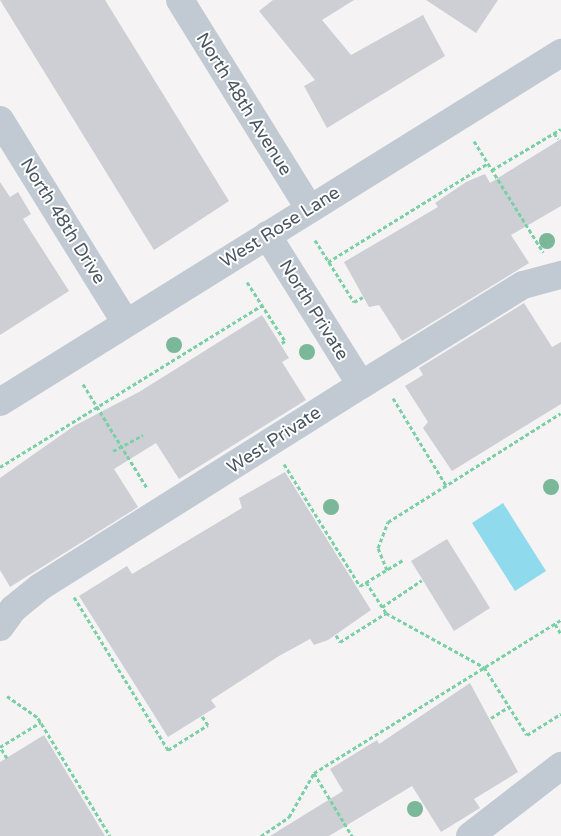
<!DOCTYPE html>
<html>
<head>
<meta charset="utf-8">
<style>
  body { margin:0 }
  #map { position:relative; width:561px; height:836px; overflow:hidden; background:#f5f3f3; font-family:"Varela Round",sans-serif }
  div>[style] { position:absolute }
  .water>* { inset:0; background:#90daee }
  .building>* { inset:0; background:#cdcfd5 }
  .path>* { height:3px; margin-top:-1.5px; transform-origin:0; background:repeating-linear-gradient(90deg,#7ad0a6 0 4px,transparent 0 6.5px) }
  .minor>* { height:28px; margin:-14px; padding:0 14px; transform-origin:14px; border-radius:14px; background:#c1cad2 }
  .trees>* { width:16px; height:16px; margin:-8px; border-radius:50%; background:#7bb799 }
  span { translate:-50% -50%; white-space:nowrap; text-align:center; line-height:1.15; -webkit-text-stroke:4px #fff; paint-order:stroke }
  .street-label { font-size:18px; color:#4a5661 }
</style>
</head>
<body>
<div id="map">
  <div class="water">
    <div style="clip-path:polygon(503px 503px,546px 571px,515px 591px,472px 523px)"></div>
  </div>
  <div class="building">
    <div style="clip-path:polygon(0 0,105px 0,229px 201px,154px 250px)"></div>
    <div style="clip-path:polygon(273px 0,354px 0,322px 20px,351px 55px,423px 15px,445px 56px,327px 128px,304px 86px,315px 80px,259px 11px)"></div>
    <div style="clip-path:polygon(426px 0,498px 0,476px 33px)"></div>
    <div style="clip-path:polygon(561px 139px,561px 206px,511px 235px,529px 263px,402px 341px,379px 305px,369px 307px,344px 262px,438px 207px,435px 203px,466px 182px,485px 174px,490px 183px)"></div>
    <div style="clip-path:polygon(0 182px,10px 197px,18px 192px,31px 214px,23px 219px,69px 291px,0 335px)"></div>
    <div style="clip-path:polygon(524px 303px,552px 347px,561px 342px,561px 404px,452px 471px,423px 428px,428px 422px,405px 386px,423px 375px,419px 368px)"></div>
    <div style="clip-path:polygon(262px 315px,289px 358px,282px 362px,306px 400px,179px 479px,156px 443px,114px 469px,138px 507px,10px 587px,0 570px,0 478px,74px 426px,139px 392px)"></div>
    <div style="clip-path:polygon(285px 472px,371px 610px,328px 640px,314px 645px,310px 639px,279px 656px,211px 700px,216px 707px,168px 737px,79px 596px,127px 566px,132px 574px,242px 508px,239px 498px)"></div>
    <div style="clip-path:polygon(447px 539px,490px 608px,454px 631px,411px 561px)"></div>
    <div style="clip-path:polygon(470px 683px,518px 772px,474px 799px,480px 808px,441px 832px,412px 786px,329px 836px,270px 836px,343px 791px,330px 769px,377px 740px,379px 744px)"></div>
    <div style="clip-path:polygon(44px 735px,105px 836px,0 836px,0 762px)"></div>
  </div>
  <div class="path">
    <div style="left:554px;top:133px;width:7px;rotate:56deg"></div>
    <div style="left:474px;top:141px;width:131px;rotate:58.1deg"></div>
    <div style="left:492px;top:170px;width:80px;rotate:-30.7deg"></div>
    <div style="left:315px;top:240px;width:73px;rotate:57.8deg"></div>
    <div style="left:354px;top:302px;width:10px;rotate:-29deg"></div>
    <div style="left:328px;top:262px;width:188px;rotate:-31.7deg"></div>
    <div style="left:247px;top:282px;width:70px;rotate:57.2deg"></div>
    <div style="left:285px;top:341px;width:6px;rotate:149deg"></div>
    <div style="left:83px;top:384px;width:122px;rotate:58.4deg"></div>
    <div style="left:393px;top:398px;width:102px;rotate:58.7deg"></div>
    <div style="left:113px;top:451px;width:34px;rotate:-28deg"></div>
    <div style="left:284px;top:464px;width:144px;rotate:58.1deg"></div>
    <div style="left:360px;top:586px;width:50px;rotate:-31.2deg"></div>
    <div style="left:0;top:467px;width:308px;rotate:-31.7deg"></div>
    <div style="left:387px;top:570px;width:24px;rotate:-112deg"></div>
    <div style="left:378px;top:548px;width:28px;rotate:-69deg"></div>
    <div style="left:388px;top:522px;width:204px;rotate:-32.2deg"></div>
    <div style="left:366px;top:582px;width:37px;rotate:57deg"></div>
    <div style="left:386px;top:613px;width:112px;rotate:28.9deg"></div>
    <div style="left:484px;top:667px;width:80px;rotate:57.7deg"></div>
    <div style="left:527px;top:735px;width:40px;rotate:-32deg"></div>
    <div style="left:74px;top:597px;width:180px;rotate:58.4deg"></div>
    <div style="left:168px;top:750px;width:47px;rotate:-32deg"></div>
    <div style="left:208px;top:725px;width:11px;rotate:-124deg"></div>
    <div style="left:382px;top:607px;width:48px;rotate:-34deg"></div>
    <div style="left:555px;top:624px;width:12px;rotate:59deg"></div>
    <div style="left:336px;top:635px;width:8px;rotate:60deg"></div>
    <div style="left:340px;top:642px;width:54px;rotate:-32.2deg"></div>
    <div style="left:7px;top:696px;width:38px;rotate:35deg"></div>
    <div style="left:38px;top:718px;width:138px;rotate:58.6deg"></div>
    <div style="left:491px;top:718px;width:22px;rotate:-32deg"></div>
    <div style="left:7px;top:758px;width:13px;rotate:-122deg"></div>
    <div style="left:0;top:747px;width:48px;rotate:-31.4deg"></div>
    <div style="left:314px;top:773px;width:74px;rotate:58.9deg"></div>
    <div style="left:261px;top:836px;width:34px;rotate:-34deg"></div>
    <div style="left:289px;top:817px;width:51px;rotate:-60.4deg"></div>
    <div style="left:314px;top:773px;width:291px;rotate:-31.8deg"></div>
  </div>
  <div class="minor">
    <div style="left:180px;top:0;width:245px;rotate:58.2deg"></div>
    <div style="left:0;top:120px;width:239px;rotate:58.2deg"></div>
    <div style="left:267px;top:235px;width:177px;rotate:57.9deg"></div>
    <div style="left:0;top:402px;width:661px;rotate:-31.89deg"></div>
    <div style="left:0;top:627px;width:22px;rotate:-54deg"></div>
    <div style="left:13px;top:609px;width:35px;rotate:-39deg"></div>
    <div style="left:40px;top:587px;width:379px;rotate:-32.2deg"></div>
    <div style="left:361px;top:385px;width:190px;rotate:-31.7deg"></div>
    <div style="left:523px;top:285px;width:39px;rotate:-15deg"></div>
    <div style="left:470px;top:836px;width:115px;rotate:-37.6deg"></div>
  </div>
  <div class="trees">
    <div style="left:547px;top:241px"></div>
    <div style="left:174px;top:345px"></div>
    <div style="left:307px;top:352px"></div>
    <div style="left:551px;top:487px"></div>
    <div style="left:331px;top:507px"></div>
    <div style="left:415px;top:809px"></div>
  </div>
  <div class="street-label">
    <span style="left:244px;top:104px;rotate:58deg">North 48th Avenue</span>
    <span style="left:63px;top:221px;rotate:58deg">North 48th Drive</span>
    <span style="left:280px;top:227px;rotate:-32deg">West Rose Lane</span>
    <span style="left:314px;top:310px;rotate:58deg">North Private</span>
    <span style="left:274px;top:440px;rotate:-33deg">West Private</span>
  </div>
</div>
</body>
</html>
